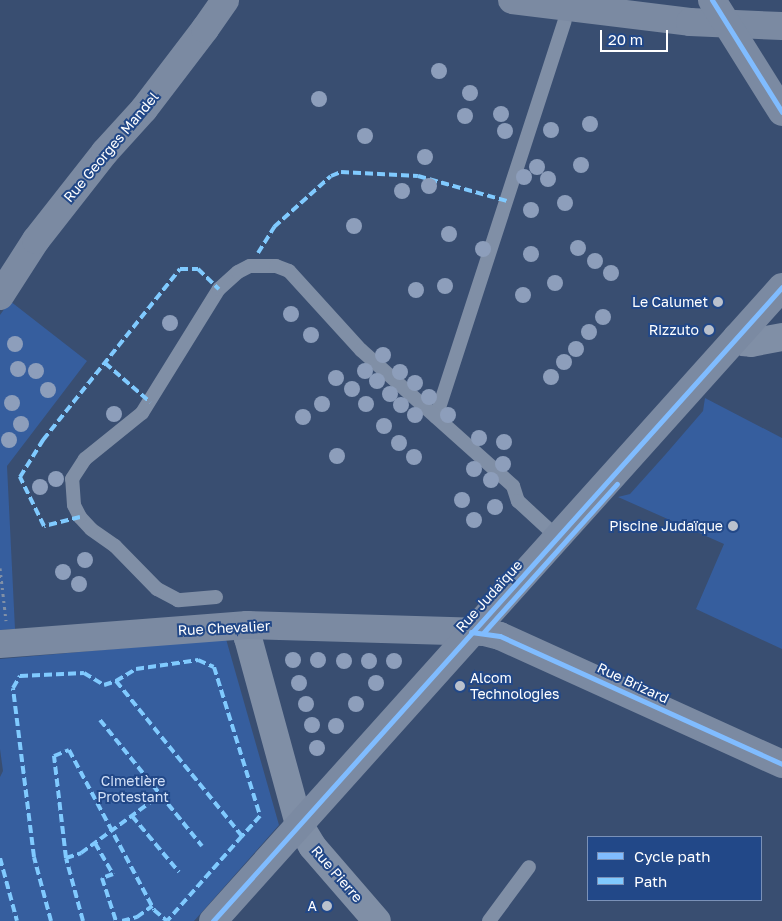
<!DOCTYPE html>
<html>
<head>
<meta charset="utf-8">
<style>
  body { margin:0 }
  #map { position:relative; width:782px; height:921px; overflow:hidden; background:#394e71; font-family:"Golos Text",sans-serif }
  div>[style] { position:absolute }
  .green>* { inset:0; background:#365e9e }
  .path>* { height:3px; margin-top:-1.5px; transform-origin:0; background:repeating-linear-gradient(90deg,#808fa6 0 2.5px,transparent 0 6.5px) }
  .lane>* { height:14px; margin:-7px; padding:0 7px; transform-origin:7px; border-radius:7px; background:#808fa6 }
  .street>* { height:28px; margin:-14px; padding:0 14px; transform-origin:14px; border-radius:14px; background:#808fa6 }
  .secondary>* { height:28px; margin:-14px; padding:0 14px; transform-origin:14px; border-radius:14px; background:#7b8aa2 }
  .quiet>* { height:4px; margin-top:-2px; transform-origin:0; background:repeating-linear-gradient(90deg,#80caff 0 8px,transparent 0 12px) }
  .cycleway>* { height:5px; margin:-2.5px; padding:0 2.5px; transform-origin:2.5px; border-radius:2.5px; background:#80bcff }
  .trees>* { width:16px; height:16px; margin:-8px; border-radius:50%; background:#8d9ebb }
  .dots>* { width:14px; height:14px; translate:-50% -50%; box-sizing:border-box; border:2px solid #224888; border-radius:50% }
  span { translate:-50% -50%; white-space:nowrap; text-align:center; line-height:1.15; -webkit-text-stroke:4px #224888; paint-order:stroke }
  .street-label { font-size:14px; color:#fff }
  .poi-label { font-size:14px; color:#fff }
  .right { translate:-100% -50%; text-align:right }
  .left { translate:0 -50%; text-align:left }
  .park-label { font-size:14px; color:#d2e0f7 }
  .legend { position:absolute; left:587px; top:836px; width:175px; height:65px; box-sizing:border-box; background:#224888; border:1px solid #7a91b8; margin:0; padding:6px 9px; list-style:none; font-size:15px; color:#fff }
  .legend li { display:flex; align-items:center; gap:10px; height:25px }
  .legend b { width:25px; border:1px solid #7a91b8 }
  .scale { position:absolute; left:600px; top:30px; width:68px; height:22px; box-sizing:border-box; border:2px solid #fff; border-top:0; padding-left:6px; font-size:15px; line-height:18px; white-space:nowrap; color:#fff; -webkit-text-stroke:4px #224888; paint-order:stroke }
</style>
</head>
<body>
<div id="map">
  <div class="green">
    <div style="clip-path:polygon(10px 301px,87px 361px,7px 466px,15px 629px,0 630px,0 315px)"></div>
    <div style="clip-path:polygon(705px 398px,782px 438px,782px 649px,696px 609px,724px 544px,618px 497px,630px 494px,665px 455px,703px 411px)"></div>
    <div style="clip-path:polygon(226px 639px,279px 825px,194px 921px,0 921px,0 777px,3px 771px,0 749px,0 659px)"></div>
  </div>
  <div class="path">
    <div style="left:0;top:568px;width:53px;rotate:83.5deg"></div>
  </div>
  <div class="lane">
    <div style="left:436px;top:417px;width:416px;rotate:-72deg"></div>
    <div style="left:216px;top:597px;width:38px;rotate:175deg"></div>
    <div style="left:178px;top:600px;width:24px;rotate:-152deg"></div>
    <div style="left:157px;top:589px;width:60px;rotate:-134.3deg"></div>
    <div style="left:115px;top:546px;width:29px;rotate:-145deg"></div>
    <div style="left:91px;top:529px;width:16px;rotate:-133deg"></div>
    <div style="left:80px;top:517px;width:13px;rotate:-117deg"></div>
    <div style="left:74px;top:505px;width:26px;rotate:-94deg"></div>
    <div style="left:72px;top:479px;width:24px;rotate:-57deg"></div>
    <div style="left:85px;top:459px;width:73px;rotate:-38.9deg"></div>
    <div style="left:142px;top:413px;width:146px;rotate:-58.2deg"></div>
    <div style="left:219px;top:289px;width:25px;rotate:-42deg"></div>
    <div style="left:238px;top:272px;width:13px;rotate:-27deg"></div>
    <div style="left:250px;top:266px;width:26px"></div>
    <div style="left:276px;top:266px;width:14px;rotate:21deg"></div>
    <div style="left:289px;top:271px;width:107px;rotate:47.7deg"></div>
    <div style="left:361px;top:350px;width:204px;rotate:41.8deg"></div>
    <div style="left:513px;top:486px;width:16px;rotate:72deg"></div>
    <div style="left:518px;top:501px;width:53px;rotate:42.7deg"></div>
    <div style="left:489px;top:921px;width:67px;rotate:-53.5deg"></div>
  </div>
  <div class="street">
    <div style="left:737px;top:337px;width:9px;rotate:36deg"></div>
    <div style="left:744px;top:342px;width:7px;rotate:8deg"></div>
    <div style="left:751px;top:343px;width:32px;rotate:-11deg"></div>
    <div style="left:247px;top:625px;width:13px;rotate:86deg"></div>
    <div style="left:248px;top:638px;width:193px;rotate:74.7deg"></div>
    <div style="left:299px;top:824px;width:26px;rotate:59deg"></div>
    <div style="left:312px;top:846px;width:99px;rotate:49.1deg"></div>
  </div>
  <div class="secondary">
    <div style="left:512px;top:0;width:179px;rotate:7deg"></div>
    <div style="left:690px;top:22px;width:92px;rotate:2.5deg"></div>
    <div style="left:712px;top:0;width:132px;rotate:58deg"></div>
    <div style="left:0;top:296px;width:67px;rotate:-57.3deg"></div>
    <div style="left:36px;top:240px;width:112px;rotate:-51.9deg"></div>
    <div style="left:105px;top:152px;width:58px;rotate:-47.8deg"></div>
    <div style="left:144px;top:109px;width:101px;rotate:-52.7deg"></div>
    <div style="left:205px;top:29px;width:35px;rotate:-55deg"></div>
    <div style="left:0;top:644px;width:248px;rotate:-4.4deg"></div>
    <div style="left:247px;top:625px;width:237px;rotate:1.7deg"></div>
    <div style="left:484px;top:632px;width:16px;rotate:14deg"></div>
    <div style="left:500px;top:636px;width:310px;rotate:24.4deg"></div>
    <div style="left:213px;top:921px;width:852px;rotate:-48.09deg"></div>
  </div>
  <div class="quiet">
    <div style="left:258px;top:253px;width:31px;rotate:-58deg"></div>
    <div style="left:274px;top:227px;width:76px;rotate:-41.8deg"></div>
    <div style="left:331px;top:176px;width:11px;rotate:-22deg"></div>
    <div style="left:341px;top:172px;width:77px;rotate:3deg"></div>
    <div style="left:418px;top:176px;width:92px;rotate:15.7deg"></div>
    <div style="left:105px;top:363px;width:60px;rotate:40.9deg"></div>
    <div style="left:80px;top:517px;width:37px;rotate:166deg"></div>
    <div style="left:44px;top:526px;width:55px;rotate:-116.1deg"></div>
    <div style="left:20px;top:477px;width:44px;rotate:-58.1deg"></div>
    <div style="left:43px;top:440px;width:219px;rotate:-51.3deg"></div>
    <div style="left:180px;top:269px;width:18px"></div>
    <div style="left:198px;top:269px;width:29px;rotate:44deg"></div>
    <div style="left:116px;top:681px;width:200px;rotate:50.9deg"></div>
    <div style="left:242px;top:836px;width:113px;rotate:131.4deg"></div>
    <div style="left:100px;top:720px;width:162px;rotate:51deg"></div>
    <div style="left:132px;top:816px;width:73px;rotate:50deg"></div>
    <div style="left:95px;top:843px;width:36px;rotate:60deg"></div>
    <div style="left:113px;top:874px;width:12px;rotate:160deg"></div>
    <div style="left:102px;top:878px;width:45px;rotate:72deg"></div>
    <div style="left:0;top:858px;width:65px;rotate:74.9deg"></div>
    <div style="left:66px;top:858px;width:16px;rotate:-18deg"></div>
    <div style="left:81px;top:853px;width:97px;rotate:-36.2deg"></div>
    <div style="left:51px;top:921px;width:66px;rotate:-104.9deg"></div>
    <div style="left:34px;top:857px;width:170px;rotate:-97.1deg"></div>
    <div style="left:13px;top:688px;width:14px;rotate:-60deg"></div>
    <div style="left:20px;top:676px;width:64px;rotate:-2.7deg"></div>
    <div style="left:84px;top:673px;width:23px;rotate:31deg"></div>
    <div style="left:104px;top:685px;width:13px;rotate:-18deg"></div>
    <div style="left:116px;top:681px;width:23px;rotate:-31deg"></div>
    <div style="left:136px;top:669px;width:63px;rotate:-8.3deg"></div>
    <div style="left:198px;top:660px;width:17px;rotate:24deg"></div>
    <div style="left:214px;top:667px;width:156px;rotate:72.8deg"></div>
    <div style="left:260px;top:816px;width:27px;rotate:132deg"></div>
    <div style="left:83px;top:921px;width:65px;rotate:-105.1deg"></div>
    <div style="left:66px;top:858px;width:103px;rotate:-96.7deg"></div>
    <div style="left:54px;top:756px;width:16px;rotate:-22deg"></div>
    <div style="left:69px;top:750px;width:181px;rotate:62deg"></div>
    <div style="left:154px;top:910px;width:17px;rotate:40deg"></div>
    <div style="left:122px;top:921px;width:16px;rotate:-15deg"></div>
    <div style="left:137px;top:917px;width:19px;rotate:-36deg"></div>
  </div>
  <div class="cycleway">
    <div style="left:712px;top:0;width:132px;rotate:58deg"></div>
    <div style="left:471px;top:632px;width:29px;rotate:8deg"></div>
    <div style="left:500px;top:636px;width:310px;rotate:24.4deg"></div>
    <div style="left:484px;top:632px;width:199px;rotate:-48.1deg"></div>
    <div style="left:213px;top:921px;width:852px;rotate:-48.09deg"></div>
  </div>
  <div class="trees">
    <div style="left:439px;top:71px"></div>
    <div style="left:470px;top:93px"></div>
    <div style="left:319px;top:99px"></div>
    <div style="left:501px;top:114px"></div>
    <div style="left:465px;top:116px"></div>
    <div style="left:590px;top:124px"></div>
    <div style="left:551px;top:130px"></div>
    <div style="left:505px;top:131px"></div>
    <div style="left:365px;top:136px"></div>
    <div style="left:425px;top:157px"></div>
    <div style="left:581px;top:165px"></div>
    <div style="left:537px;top:167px"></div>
    <div style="left:524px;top:177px"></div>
    <div style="left:548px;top:179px"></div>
    <div style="left:429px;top:186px"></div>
    <div style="left:402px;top:191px"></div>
    <div style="left:565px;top:203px"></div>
    <div style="left:531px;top:210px"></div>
    <div style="left:354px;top:226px"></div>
    <div style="left:449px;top:234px"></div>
    <div style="left:578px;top:248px"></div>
    <div style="left:483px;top:249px"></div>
    <div style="left:531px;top:254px"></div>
    <div style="left:595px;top:261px"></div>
    <div style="left:611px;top:273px"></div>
    <div style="left:555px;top:283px"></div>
    <div style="left:445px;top:286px"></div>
    <div style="left:416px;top:290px"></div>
    <div style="left:523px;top:295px"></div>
    <div style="left:291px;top:314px"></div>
    <div style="left:603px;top:317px"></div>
    <div style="left:170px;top:323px"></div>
    <div style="left:589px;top:332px"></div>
    <div style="left:311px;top:335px"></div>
    <div style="left:15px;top:344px"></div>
    <div style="left:576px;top:349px"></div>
    <div style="left:383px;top:355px"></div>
    <div style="left:564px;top:362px"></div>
    <div style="left:18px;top:369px"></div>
    <div style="left:36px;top:371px"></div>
    <div style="left:365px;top:371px"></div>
    <div style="left:400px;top:372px"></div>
    <div style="left:551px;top:377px"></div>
    <div style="left:336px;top:378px"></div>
    <div style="left:377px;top:381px"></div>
    <div style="left:415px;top:383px"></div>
    <div style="left:352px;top:389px"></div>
    <div style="left:48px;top:390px"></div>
    <div style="left:390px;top:394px"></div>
    <div style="left:429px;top:397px"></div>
    <div style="left:12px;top:403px"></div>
    <div style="left:322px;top:404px"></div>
    <div style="left:366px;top:404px"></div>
    <div style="left:401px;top:405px"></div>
    <div style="left:114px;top:414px"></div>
    <div style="left:415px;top:415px"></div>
    <div style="left:448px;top:415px"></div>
    <div style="left:303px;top:417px"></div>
    <div style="left:21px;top:424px"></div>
    <div style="left:384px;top:426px"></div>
    <div style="left:479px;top:438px"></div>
    <div style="left:9px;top:440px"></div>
    <div style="left:504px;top:442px"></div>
    <div style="left:399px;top:443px"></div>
    <div style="left:337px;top:456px"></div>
    <div style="left:414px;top:457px"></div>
    <div style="left:503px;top:464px"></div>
    <div style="left:474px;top:469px"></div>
    <div style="left:56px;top:479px"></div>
    <div style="left:491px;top:480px"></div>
    <div style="left:40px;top:487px"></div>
    <div style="left:462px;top:500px"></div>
    <div style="left:495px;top:507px"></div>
    <div style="left:474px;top:520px"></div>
    <div style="left:85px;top:560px"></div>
    <div style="left:63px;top:572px"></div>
    <div style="left:79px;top:584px"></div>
    <div style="left:293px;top:660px"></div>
    <div style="left:318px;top:660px"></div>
    <div style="left:344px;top:661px"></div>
    <div style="left:369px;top:661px"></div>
    <div style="left:394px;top:661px"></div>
    <div style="left:299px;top:683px"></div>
    <div style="left:376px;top:683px"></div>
    <div style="left:306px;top:704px"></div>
    <div style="left:356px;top:704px"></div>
    <div style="left:312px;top:725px"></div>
    <div style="left:336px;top:726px"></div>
    <div style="left:317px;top:748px"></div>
  </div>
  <div class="dots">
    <div style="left:718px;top:302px;background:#bac1cd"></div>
    <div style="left:709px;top:330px;background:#bac1cd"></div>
    <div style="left:733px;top:526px;background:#bac1cd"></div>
    <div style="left:460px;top:686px;background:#bac1cd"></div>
    <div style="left:327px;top:906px;background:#bac1cd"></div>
  </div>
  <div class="street-label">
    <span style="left:111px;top:147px;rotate:-50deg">Rue Georges Mandel</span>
    <span style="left:489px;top:596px;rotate:-48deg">Rue Judaïque</span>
    <span style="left:224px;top:628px;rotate:-3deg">Rue Chevalier</span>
    <span style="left:633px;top:683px;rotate:25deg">Rue Brizard</span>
    <span style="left:337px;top:874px;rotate:49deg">Rue Pierre</span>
  </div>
  <div class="poi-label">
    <span class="right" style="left:708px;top:302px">Le Calumet</span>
    <span class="right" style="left:699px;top:330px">Rizzuto</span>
    <span class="right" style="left:723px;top:526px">Piscine Judaïque</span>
    <span class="left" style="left:470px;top:686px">Alcom<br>Technologies</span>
    <span class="right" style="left:317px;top:906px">A</span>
  </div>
  <div class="park-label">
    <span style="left:133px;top:789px">Cimetière<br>Protestant</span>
  </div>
  <ul class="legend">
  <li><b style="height:6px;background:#80bcff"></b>Cycle path</li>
  <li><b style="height:6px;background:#80caff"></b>Path</li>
  </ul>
  <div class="scale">20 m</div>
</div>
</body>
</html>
